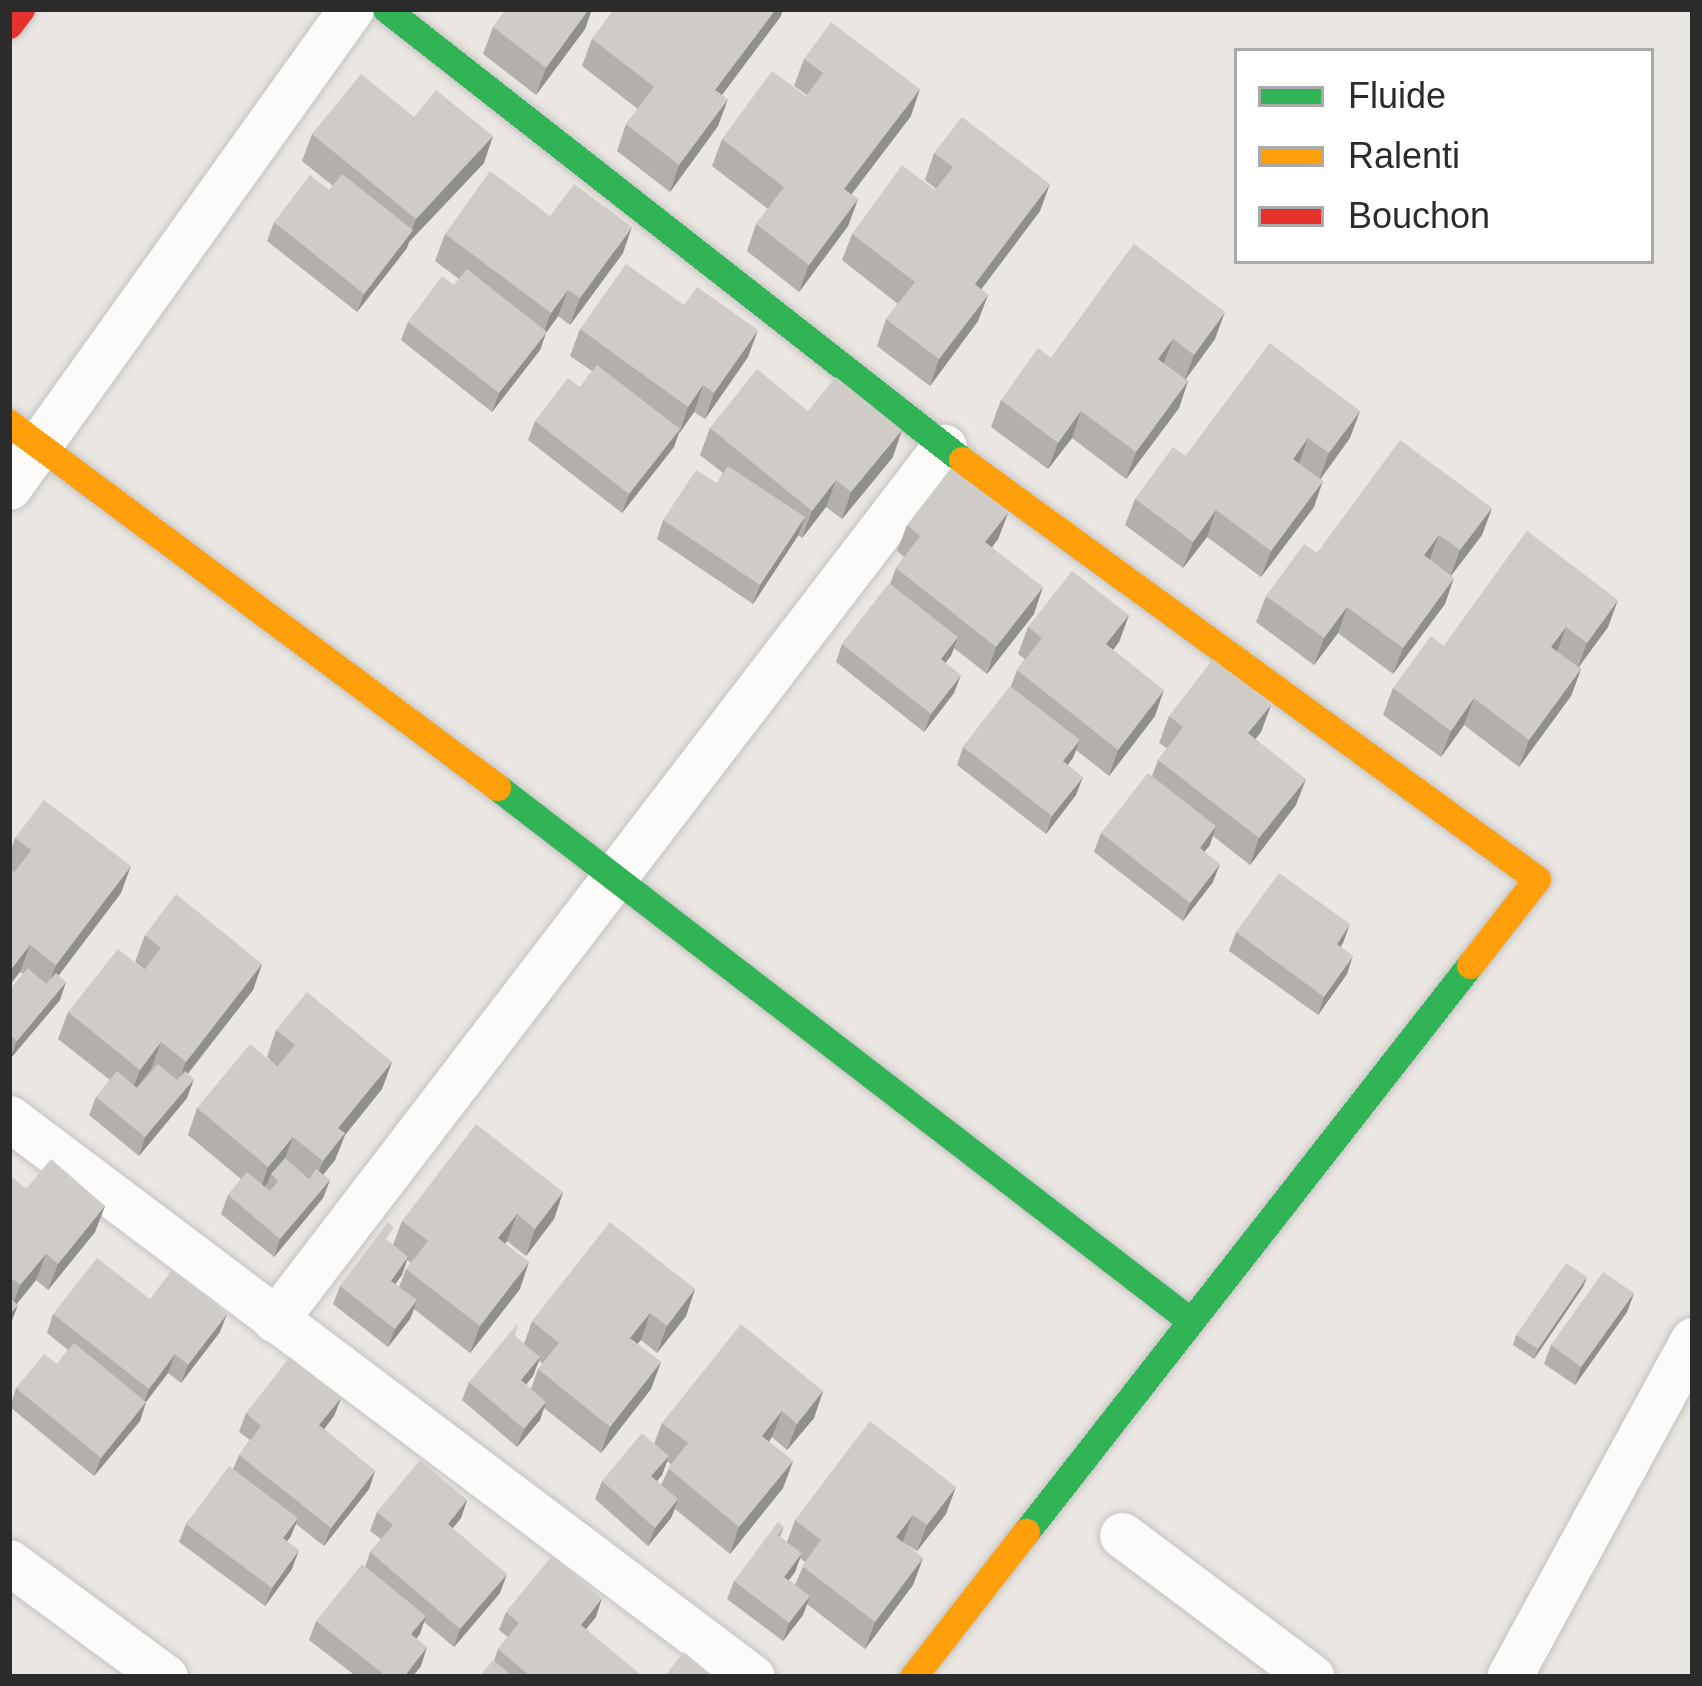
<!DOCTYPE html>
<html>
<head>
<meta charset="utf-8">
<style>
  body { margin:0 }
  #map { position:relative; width:1702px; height:1686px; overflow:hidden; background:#eae6e1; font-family:Helvetica,sans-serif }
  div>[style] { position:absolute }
  .roads { filter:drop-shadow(0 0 3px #c3c2c2) drop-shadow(0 0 3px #c3c2c2) }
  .street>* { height:45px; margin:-22.5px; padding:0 22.5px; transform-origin:22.5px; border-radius:22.5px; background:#fcfbfa }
  .fast>* { height:27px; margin:-13.5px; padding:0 13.5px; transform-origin:13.5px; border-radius:13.5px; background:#30b455 }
  .slow>* { height:27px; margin:-13.5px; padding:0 13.5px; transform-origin:13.5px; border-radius:13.5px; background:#ff9f0a }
  .jam>* { height:27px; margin:-13.5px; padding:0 13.5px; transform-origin:13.5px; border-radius:13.5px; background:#e5322d }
  .wall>* { inset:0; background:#b2afac }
  .shaded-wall>* { inset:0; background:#918f8c }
  .building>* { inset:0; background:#cfccc8 }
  span { translate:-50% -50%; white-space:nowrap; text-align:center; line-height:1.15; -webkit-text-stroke:9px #fff; paint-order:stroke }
  .frame { position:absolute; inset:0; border:12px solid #2b2b2b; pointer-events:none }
  .legend { position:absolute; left:1234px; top:48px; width:420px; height:216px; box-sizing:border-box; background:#fff; border:3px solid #aaa; margin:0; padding:15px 21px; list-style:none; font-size:36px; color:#2b2b2b }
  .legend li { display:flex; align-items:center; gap:24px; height:60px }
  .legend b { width:60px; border:3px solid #aaa }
</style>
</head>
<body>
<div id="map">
  <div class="roads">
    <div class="street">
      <div style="left:9px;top:487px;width:588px;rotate:-54.42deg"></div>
      <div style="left:9px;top:1118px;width:930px;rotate:36.96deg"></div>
      <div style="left:275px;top:1320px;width:1100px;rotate:-52.54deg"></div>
      <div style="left:1122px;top:1535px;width:237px;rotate:36.8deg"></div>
      <div style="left:9px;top:1562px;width:194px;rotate:36.4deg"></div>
      <div style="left:1509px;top:1677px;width:384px;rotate:-61.4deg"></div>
    </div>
    <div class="fast">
      <div style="left:386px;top:9px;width:732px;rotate:38.06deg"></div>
      <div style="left:497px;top:787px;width:871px;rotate:37.58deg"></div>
      <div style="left:1026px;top:1532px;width:720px;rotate:-51.94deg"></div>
    </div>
    <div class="slow">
      <div style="left:9px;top:423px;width:609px;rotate:36.72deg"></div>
      <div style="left:962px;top:460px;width:711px;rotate:36.08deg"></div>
      <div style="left:1537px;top:879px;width:109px;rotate:127.9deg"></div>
      <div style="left:913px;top:1677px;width:184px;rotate:-52.1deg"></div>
    </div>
    <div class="jam">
      <div style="left:9px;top:25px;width:20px;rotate:-53deg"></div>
    </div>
  </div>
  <div class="wall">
    <div style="clip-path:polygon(502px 9px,592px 9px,585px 29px,536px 95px,483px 54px,493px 27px,505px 11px)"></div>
    <div style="clip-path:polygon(781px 16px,722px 95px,718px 126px,670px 192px,617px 151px,626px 124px,638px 109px,582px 66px,592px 39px)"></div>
    <div style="clip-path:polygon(804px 59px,911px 116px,851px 194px,858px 199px,848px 226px,799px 292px,747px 251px,756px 224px,768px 209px,712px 166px,722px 139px,806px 96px,807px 95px,794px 86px)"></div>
    <div style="clip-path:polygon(414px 117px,484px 163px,409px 242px,407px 248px,357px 312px,267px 241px,274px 222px,329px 190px,333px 186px,302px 161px,312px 134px)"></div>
    <div style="clip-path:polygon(934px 153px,1040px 211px,981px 289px,988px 295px,978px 321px,930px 386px,877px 346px,886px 319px,898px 304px,842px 260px,852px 234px,935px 190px,936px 189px,925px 180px)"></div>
    <div style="clip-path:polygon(550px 216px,623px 253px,570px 325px,558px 316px,546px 333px,540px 350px,492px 412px,401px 340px,408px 322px,454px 285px,459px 279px,435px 261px,445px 234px)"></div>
    <div style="clip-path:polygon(1134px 244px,1215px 339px,1186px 379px,1188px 381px,1179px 408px,1126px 479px,1072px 438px,1048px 469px,991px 427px,1001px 400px,1051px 358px)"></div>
    <div style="clip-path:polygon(580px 329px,748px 357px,705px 419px,694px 412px,679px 433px,674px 447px,622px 513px,528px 440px,535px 421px,580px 387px,592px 371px,570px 356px)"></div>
    <div style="clip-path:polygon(1270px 343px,1350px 438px,1321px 479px,1314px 507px,1261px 577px,1207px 537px,1183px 568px,1125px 525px,1135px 499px,1186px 456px)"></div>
    <div style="clip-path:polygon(808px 411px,893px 457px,842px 519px,826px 507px,802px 538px,798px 535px,753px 604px,657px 539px,663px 520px,717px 483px,723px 473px,700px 455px,710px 428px)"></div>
    <div style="clip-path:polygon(1492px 508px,1482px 535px,1451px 576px,1445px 604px,1393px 674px,1338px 633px,1314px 665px,1256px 622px,1266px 596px,1317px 553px)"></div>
    <div style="clip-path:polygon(1008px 513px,998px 539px,992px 547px,1034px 614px,987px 674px,954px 648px,946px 662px,954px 693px,924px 732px,836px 662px,842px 644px,890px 584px,896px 568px,904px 557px,897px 551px,907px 525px)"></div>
    <div style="clip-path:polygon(1527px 531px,1608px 627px,1579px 667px,1581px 669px,1571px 696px,1519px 767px,1464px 725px,1441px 757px,1383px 715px,1393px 688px,1444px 646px)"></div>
    <div style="clip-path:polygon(1129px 615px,1119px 642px,1113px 650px,1155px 716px,1109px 776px,1076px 750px,1068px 765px,1076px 795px,1046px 834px,957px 765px,963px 747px,1011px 686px,1017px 670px,1025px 659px,1018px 654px,1028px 627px)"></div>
    <div style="clip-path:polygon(1271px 705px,1261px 732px,1255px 739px,1296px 805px,1250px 865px,1213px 836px,1204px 852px,1213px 882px,1183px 921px,1094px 852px,1101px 833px,1152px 776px,1158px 760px,1167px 748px,1159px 743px,1169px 716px)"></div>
    <div style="clip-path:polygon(15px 838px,121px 893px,59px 975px,60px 1000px,10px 1059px,9px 991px,23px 974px,20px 972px,9px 986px,9px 869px,15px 872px,9px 867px,9px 856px)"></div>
    <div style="clip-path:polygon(1236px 932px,1343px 943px,1341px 946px,1347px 974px,1318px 1015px,1229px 951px)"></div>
    <div style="clip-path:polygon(145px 935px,262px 964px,253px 990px,188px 1074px,187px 1098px,139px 1156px,89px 1115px,96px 1097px,110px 1080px,58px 1039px,68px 1012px,144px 969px,135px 962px)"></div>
    <div style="clip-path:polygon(276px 1030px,392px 1062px,382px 1089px,345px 1135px,335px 1160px,323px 1175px,330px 1180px,323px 1198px,274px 1257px,221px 1214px,228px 1195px,241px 1179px,188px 1135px,197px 1108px,277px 1067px,267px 1057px)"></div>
    <div style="clip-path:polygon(9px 1175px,26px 1189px,105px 1206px,95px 1232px,48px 1290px,36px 1280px,17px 1304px,9px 1326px)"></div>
    <div style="clip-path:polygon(evenodd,563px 1192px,554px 1219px,526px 1256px,507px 1241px,505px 1244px,520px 1289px,470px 1353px,414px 1309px,410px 1319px,388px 1347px,333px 1304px,340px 1286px,389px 1242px,393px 1245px,402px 1221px,563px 1192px,407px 1260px,411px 1263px,406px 1269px,399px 1287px,395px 1284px,402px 1275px,407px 1260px)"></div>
    <div style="clip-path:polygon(1587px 1277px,1583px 1287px,1534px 1359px,1513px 1345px,1516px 1335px)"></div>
    <div style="clip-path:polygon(evenodd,695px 1289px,686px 1316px,657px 1353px,641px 1340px,637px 1344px,661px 1362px,651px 1389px,601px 1453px,544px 1408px,540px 1420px,517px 1447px,462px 1400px,469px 1382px,515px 1336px,524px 1344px,532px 1321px,695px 1289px,539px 1361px,543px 1364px,538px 1369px,531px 1389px,526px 1385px,533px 1376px,539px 1361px)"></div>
    <div style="clip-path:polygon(1634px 1293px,1627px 1312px,1575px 1385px,1544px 1364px,1551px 1345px)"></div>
    <div style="clip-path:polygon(150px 1299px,220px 1332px,181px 1383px,168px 1373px,146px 1402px,140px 1421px,94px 1476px,10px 1407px,16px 1388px,57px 1364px,68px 1350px,47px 1333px,53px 1314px)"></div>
    <div style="clip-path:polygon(evenodd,823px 1391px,814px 1418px,787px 1450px,772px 1437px,769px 1442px,793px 1461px,783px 1488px,730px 1554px,675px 1509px,671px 1518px,648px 1546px,595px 1499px,602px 1481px,654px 1444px,662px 1423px,823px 1391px,667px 1461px,671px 1464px,661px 1485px,657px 1481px,662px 1475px,667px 1461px)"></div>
    <div style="clip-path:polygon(341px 1398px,334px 1416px,324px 1429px,375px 1471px,369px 1489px,324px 1546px,296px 1524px,287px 1542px,292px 1569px,265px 1606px,179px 1542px,186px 1524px,233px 1469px,239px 1455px,250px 1440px,239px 1432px,246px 1413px)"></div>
    <div style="clip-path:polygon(467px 1500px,461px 1518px,453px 1528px,500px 1593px,454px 1647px,424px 1622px,416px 1638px,421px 1666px,412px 1677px,357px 1677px,309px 1640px,316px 1621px,365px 1567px,370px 1552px,381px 1539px,370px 1531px,377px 1512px)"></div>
    <div style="clip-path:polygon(evenodd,946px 1514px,917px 1551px,902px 1542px,923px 1558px,913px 1585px,865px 1649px,807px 1604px,803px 1615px,783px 1641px,727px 1599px,734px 1581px,784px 1527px,780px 1537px,787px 1542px,795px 1520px,946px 1514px,800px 1558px,805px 1562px,795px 1585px,789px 1580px,795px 1572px,800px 1558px)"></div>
    <div style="clip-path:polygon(506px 1612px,596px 1617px,586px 1629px,639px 1677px,479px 1677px,494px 1661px,498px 1649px,508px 1637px,499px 1630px)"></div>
  </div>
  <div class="shaded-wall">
    <div style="clip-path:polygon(589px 9px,592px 9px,585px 29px,536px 95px,546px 68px)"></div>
    <div style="clip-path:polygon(776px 9px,783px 9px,781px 16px,706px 116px,715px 90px)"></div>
    <div style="clip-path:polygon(920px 89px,911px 116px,835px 216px,844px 189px)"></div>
    <div style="clip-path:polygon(728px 99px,718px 126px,670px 192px,679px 165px)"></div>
    <div style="clip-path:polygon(493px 136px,484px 163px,409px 242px,407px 248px,357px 312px,364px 294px,410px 234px,416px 219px)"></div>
    <div style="clip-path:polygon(1050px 184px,1040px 211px,965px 311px,975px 284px)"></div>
    <div style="clip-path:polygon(858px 199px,848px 226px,799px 292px,809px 265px)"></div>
    <div style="clip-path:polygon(632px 227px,623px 253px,570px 325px,580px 298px)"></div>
    <div style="clip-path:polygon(568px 290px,558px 316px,546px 333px,540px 350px,492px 412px,499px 393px,542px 337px,551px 313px)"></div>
    <div style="clip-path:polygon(988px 295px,978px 321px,930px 386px,939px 359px)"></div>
    <div style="clip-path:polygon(1225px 312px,1215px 339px,1184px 381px,1194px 355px)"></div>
    <div style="clip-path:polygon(758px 330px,748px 357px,705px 419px,714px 393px)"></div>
    <div style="clip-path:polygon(1173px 339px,1163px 365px,1158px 359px)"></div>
    <div style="clip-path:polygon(1188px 381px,1179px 408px,1126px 479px,1136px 452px)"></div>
    <div style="clip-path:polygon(703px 385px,694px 412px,679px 434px,688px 407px)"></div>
    <div style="clip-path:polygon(1081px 411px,1072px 438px,1048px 469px,1058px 443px)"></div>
    <div style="clip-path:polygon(1360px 411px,1350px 438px,1319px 480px,1329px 453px)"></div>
    <div style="clip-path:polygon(680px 429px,674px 447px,622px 513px,629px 494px)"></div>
    <div style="clip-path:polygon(902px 430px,893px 457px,842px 519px,851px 492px)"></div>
    <div style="clip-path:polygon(1308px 438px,1299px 464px,1293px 459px)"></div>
    <div style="clip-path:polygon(836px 480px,826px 507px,802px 538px,812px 511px)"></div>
    <div style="clip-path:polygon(1323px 481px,1314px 507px,1261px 577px,1271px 551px)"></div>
    <div style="clip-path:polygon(1492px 508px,1482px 535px,1450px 577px,1460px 550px)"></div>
    <div style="clip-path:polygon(1216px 510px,1207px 537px,1183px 568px,1193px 542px)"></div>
    <div style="clip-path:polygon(1008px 513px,998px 539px,976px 569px,985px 542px)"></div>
    <div style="clip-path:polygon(805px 517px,798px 536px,753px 604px,760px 585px)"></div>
    <div style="clip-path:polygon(1439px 535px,1429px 561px,1424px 555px)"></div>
    <div style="clip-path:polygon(1454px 578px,1445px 604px,1393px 674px,1403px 648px)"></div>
    <div style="clip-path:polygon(1043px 587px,1034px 614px,987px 674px,996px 647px)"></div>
    <div style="clip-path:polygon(1618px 600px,1608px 627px,1577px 669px,1587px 643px)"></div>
    <div style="clip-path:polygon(1347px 607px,1338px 633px,1314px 665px,1324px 638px)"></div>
    <div style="clip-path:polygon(1129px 615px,1119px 642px,1097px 671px,1106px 644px)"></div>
    <div style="clip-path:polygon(1566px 627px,1556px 654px,1551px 647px)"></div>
    <div style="clip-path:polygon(958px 637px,951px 656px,934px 677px,941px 659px)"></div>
    <div style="clip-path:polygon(1581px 669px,1571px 696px,1519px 767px,1529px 740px)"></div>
    <div style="clip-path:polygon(961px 675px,954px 693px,924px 732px,931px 714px)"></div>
    <div style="clip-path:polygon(1164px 690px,1155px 716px,1109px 776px,1118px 750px)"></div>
    <div style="clip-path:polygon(1474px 698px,1464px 725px,1441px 757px,1451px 731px)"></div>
    <div style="clip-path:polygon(1271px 705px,1261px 732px,1239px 760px,1248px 733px)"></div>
    <div style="clip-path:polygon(1080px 740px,1073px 758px,1056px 780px,1063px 761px)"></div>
    <div style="clip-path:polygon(1083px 777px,1076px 795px,1046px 834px,1052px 816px)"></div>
    <div style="clip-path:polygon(1306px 779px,1296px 805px,1250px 865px,1259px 838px)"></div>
    <div style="clip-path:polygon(1216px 826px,1210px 845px,1193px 866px,1200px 848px)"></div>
    <div style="clip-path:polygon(1220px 864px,1213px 882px,1183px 921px,1190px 903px)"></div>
    <div style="clip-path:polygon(131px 866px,121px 893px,46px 992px,56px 965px)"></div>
    <div style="clip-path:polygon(1350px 924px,1343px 943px,1330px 962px,1337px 944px)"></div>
    <div style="clip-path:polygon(30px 945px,20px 972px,9px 986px,9px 972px)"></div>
    <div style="clip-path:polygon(1353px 956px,1347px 974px,1318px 1015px,1324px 997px)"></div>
    <div style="clip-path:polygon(262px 964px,253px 990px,176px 1088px,186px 1062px)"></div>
    <div style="clip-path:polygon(66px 982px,60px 1000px,10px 1059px,17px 1041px)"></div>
    <div style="clip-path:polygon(161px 1042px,151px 1069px,130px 1096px,140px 1070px)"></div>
    <div style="clip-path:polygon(392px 1062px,382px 1089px,345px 1135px,335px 1160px,313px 1187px,323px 1161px,338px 1128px)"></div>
    <div style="clip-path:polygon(194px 1079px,187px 1098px,139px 1156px,145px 1137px)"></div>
    <div style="clip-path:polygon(293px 1137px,283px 1163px,271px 1174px,268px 1182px,259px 1193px,268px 1167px)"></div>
    <div style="clip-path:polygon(330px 1180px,323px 1198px,274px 1257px,280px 1239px)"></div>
    <div style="clip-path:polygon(563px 1192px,554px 1219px,526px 1256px,535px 1229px)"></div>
    <div style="clip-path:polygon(105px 1206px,95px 1232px,48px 1290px,58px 1264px)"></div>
    <div style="clip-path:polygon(517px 1214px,507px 1241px,489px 1265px,498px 1238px)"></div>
    <div style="clip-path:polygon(46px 1254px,36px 1280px,10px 1312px,20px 1285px)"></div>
    <div style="clip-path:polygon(408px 1257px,402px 1275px,384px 1299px,391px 1281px)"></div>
    <div style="clip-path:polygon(529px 1262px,520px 1289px,470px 1353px,480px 1326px)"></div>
    <div style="clip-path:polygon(1587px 1277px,1583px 1287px,1534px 1359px,1538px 1349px)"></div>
    <div style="clip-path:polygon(695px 1289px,686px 1316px,657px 1353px,667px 1326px)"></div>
    <div style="clip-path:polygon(1634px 1293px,1627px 1312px,1575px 1385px,1581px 1367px)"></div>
    <div style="clip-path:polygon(417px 1300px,410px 1319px,388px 1347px,395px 1329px)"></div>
    <div style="clip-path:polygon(18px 1305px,11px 1323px,9px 1326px,9px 1315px)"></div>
    <div style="clip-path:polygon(650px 1313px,641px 1340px,620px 1364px,630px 1338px)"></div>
    <div style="clip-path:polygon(227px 1314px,220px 1332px,181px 1383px,188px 1365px)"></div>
    <div style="clip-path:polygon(175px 1354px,168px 1373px,142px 1407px,149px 1389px)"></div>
    <div style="clip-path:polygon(540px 1357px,533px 1376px,514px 1399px,521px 1380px)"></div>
    <div style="clip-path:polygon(661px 1362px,651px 1389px,601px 1453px,610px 1427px)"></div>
    <div style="clip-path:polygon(823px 1391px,814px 1418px,787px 1450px,797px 1424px)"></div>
    <div style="clip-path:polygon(341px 1398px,334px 1416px,313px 1444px,319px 1425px)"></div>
    <div style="clip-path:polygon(146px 1402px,140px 1421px,94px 1476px,101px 1458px)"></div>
    <div style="clip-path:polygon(546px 1402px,540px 1420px,517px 1447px,524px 1429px)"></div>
    <div style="clip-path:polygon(782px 1411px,772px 1437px,752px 1462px,762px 1436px)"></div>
    <div style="clip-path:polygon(669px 1456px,662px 1475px,645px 1495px,651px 1476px)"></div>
    <div style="clip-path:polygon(793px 1461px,783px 1488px,730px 1554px,739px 1527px)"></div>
    <div style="clip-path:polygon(375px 1471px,369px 1489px,324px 1546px,331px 1528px)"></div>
    <div style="clip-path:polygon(956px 1487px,946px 1514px,917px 1551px,927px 1525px)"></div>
    <div style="clip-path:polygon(678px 1499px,671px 1518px,648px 1546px,655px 1528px)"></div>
    <div style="clip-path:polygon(467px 1500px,461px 1518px,441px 1542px,448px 1524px)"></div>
    <div style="clip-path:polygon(913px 1515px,903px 1541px,886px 1564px,896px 1537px)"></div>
    <div style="clip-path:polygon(298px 1518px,291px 1536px,276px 1557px,283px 1538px)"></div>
    <div style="clip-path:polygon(299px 1550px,292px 1569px,265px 1606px,272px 1588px)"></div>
    <div style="clip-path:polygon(802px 1553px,795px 1572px,777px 1595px,784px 1577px)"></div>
    <div style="clip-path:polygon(923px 1558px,913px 1585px,865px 1649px,875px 1622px)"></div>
    <div style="clip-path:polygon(507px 1574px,500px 1593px,454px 1647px,460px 1629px)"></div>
    <div style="clip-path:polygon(810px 1596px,803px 1615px,783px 1641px,789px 1623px)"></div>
    <div style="clip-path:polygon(602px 1598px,596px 1617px,574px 1643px,581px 1625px)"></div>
    <div style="clip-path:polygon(426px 1616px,420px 1634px,405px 1653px,411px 1634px)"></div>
    <div style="clip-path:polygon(427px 1647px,421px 1666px,412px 1677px,404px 1677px)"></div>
  </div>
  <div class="building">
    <div style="clip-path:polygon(507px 9px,589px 9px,546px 68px,493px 27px)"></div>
    <div style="clip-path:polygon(614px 9px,776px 9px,715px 90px,728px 99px,679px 165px,626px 124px,654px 87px,592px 39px)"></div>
    <div style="clip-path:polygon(831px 22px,920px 89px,844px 189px,858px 199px,809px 265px,756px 224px,784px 187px,722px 139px,772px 71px,806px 96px,823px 73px,804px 59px)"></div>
    <div style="clip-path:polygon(361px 74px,414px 117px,436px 90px,493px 136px,416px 219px,312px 134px)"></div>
    <div style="clip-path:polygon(962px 117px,1050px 184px,975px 284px,988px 295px,939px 359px,886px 319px,915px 282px,852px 234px,902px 165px,935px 190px,953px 167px,934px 153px)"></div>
    <div style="clip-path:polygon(490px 171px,550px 216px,574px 184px,632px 227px,580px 298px,568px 290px,551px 313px,445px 234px)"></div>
    <div style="clip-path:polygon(342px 174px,413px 230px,364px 294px,274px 222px,310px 175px,329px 190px)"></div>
    <div style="clip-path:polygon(1134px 244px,1225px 312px,1194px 355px,1173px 339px,1158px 359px,1188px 381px,1136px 452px,1081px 411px,1058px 443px,1001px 400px,1038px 348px,1051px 358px)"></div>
    <div style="clip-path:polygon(626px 264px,684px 305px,697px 287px,758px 330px,714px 393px,703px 385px,688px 407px,580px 329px)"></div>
    <div style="clip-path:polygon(467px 269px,547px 332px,499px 393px,408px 322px,442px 276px,454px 285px)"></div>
    <div style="clip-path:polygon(1270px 343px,1360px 411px,1329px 453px,1308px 438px,1293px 459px,1323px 481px,1271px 551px,1216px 510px,1193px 542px,1135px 499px,1173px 447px,1186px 456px)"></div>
    <div style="clip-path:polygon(597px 365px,680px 429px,629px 494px,535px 421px,568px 378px,580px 387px)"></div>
    <div style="clip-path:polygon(757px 369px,808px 411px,836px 377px,902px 430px,851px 492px,836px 480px,812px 511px,710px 428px)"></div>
    <div style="clip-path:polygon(1400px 440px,1492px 508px,1460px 550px,1439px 535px,1424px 555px,1454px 578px,1403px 648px,1347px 607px,1324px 638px,1266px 596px,1304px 544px,1317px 553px)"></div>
    <div style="clip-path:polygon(728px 466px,805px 517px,760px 585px,663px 520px,696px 470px,717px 483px)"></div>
    <div style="clip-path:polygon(951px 468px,1008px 513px,985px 542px,1043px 587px,996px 647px,896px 568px,920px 536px,907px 525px)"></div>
    <div style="clip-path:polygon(1527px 531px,1618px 600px,1587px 643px,1566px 627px,1551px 647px,1581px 669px,1529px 740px,1474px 698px,1451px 731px,1393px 688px,1431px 636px,1444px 646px)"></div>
    <div style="clip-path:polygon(1072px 571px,1129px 615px,1106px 644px,1164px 690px,1118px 750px,1017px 670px,1042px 638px,1028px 627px)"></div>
    <div style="clip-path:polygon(889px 583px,958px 637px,941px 659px,961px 675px,931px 714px,842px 644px)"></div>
    <div style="clip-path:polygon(1213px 659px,1271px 705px,1248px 733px,1306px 779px,1259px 838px,1158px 760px,1183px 727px,1169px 716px)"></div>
    <div style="clip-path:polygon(1010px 686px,1080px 740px,1063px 761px,1083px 777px,1052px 816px,963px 747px)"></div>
    <div style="clip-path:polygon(1148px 773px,1216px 826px,1200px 848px,1220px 864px,1190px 903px,1101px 833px)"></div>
    <div style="clip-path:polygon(44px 800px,131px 866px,56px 965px,30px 945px,9px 972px,9px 869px,14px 873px,31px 850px,15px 838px)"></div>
    <div style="clip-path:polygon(1279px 873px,1350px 924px,1337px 944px,1353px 956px,1324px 997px,1236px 932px)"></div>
    <div style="clip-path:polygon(176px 894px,262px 964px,186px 1062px,161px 1042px,140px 1070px,68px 1012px,118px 949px,144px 970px,161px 948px,145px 935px)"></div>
    <div style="clip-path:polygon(28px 968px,46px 984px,56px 973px,66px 982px,17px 1041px,9px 1034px,9px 991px)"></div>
    <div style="clip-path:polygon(307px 992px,392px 1062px,338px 1128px,345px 1133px,323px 1161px,293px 1137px,268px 1167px,197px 1108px,250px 1044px,277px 1067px,295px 1045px,276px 1030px)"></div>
    <div style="clip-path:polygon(158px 1064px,177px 1080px,185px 1071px,194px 1079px,145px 1137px,96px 1097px,117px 1071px,137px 1088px)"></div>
    <div style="clip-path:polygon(476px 1124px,563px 1192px,535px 1229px,517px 1214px,498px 1238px,529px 1262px,480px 1326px,406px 1269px,428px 1241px,402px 1221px)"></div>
    <div style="clip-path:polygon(285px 1158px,309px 1179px,316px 1169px,330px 1180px,280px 1239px,228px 1195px,247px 1172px,270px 1191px,278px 1181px,271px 1174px)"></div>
    <div style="clip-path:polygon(51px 1159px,105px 1206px,58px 1264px,46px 1254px,20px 1285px,9px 1276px,9px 1175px,26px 1189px)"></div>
    <div style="clip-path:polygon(388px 1222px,394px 1227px,386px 1239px,408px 1257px,391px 1281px,417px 1300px,395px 1329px,340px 1286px)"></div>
    <div style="clip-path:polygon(610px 1222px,695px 1289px,667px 1326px,650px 1313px,630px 1338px,661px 1362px,610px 1427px,538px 1369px,559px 1343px,532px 1321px)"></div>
    <div style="clip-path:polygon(97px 1258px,150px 1299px,172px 1270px,227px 1314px,188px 1365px,175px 1354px,149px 1389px,53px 1314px)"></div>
    <div style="clip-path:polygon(1566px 1263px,1587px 1277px,1538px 1349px,1516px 1335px)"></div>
    <div style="clip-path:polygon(1603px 1272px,1634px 1293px,1581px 1367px,1551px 1345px)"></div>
    <div style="clip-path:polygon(9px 1297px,18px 1305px,9px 1315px)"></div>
    <div style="clip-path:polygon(518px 1323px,515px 1336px,540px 1357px,521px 1380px,546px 1402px,524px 1429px,469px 1382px)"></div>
    <div style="clip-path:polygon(741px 1324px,823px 1391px,797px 1424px,782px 1411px,762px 1436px,793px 1461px,739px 1527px,668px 1468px,688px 1443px,662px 1423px)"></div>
    <div style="clip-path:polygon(74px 1343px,146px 1402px,101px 1458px,16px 1388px,44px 1354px,57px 1364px)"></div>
    <div style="clip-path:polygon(290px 1357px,341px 1398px,319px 1425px,375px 1471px,331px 1528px,239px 1455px,261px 1426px,246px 1413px)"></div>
    <div style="clip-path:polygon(870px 1421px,956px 1487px,927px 1525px,913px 1515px,896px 1537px,923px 1558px,875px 1622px,802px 1566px,821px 1540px,795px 1520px)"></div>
    <div style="clip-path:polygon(642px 1433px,669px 1456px,651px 1476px,678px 1499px,655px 1528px,602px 1481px)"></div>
    <div style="clip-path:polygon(420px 1460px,467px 1500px,448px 1524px,507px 1574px,460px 1629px,370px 1552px,393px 1525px,377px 1512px)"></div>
    <div style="clip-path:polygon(229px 1466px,298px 1518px,283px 1538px,299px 1550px,272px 1588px,186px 1524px)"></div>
    <div style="clip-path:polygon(778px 1522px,784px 1527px,777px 1535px,802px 1553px,784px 1577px,810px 1596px,789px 1623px,734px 1581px)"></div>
    <div style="clip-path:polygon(552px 1556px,602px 1598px,581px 1625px,640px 1674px,638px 1677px,531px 1677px,498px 1649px,519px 1623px,506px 1612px)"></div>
    <div style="clip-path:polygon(362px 1564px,426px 1616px,411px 1634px,427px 1647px,404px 1677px,387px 1677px,316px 1621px)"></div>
    <div style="clip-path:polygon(684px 1652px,714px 1677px,664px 1677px)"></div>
    <div style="clip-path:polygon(493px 1660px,514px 1677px,479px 1677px)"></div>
  </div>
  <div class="frame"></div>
  <ul class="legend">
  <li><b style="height:15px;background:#30b455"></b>Fluide</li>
  <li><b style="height:15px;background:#ff9f0a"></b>Ralenti</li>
  <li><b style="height:15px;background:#e5322d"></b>Bouchon</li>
  </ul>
</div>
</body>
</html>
